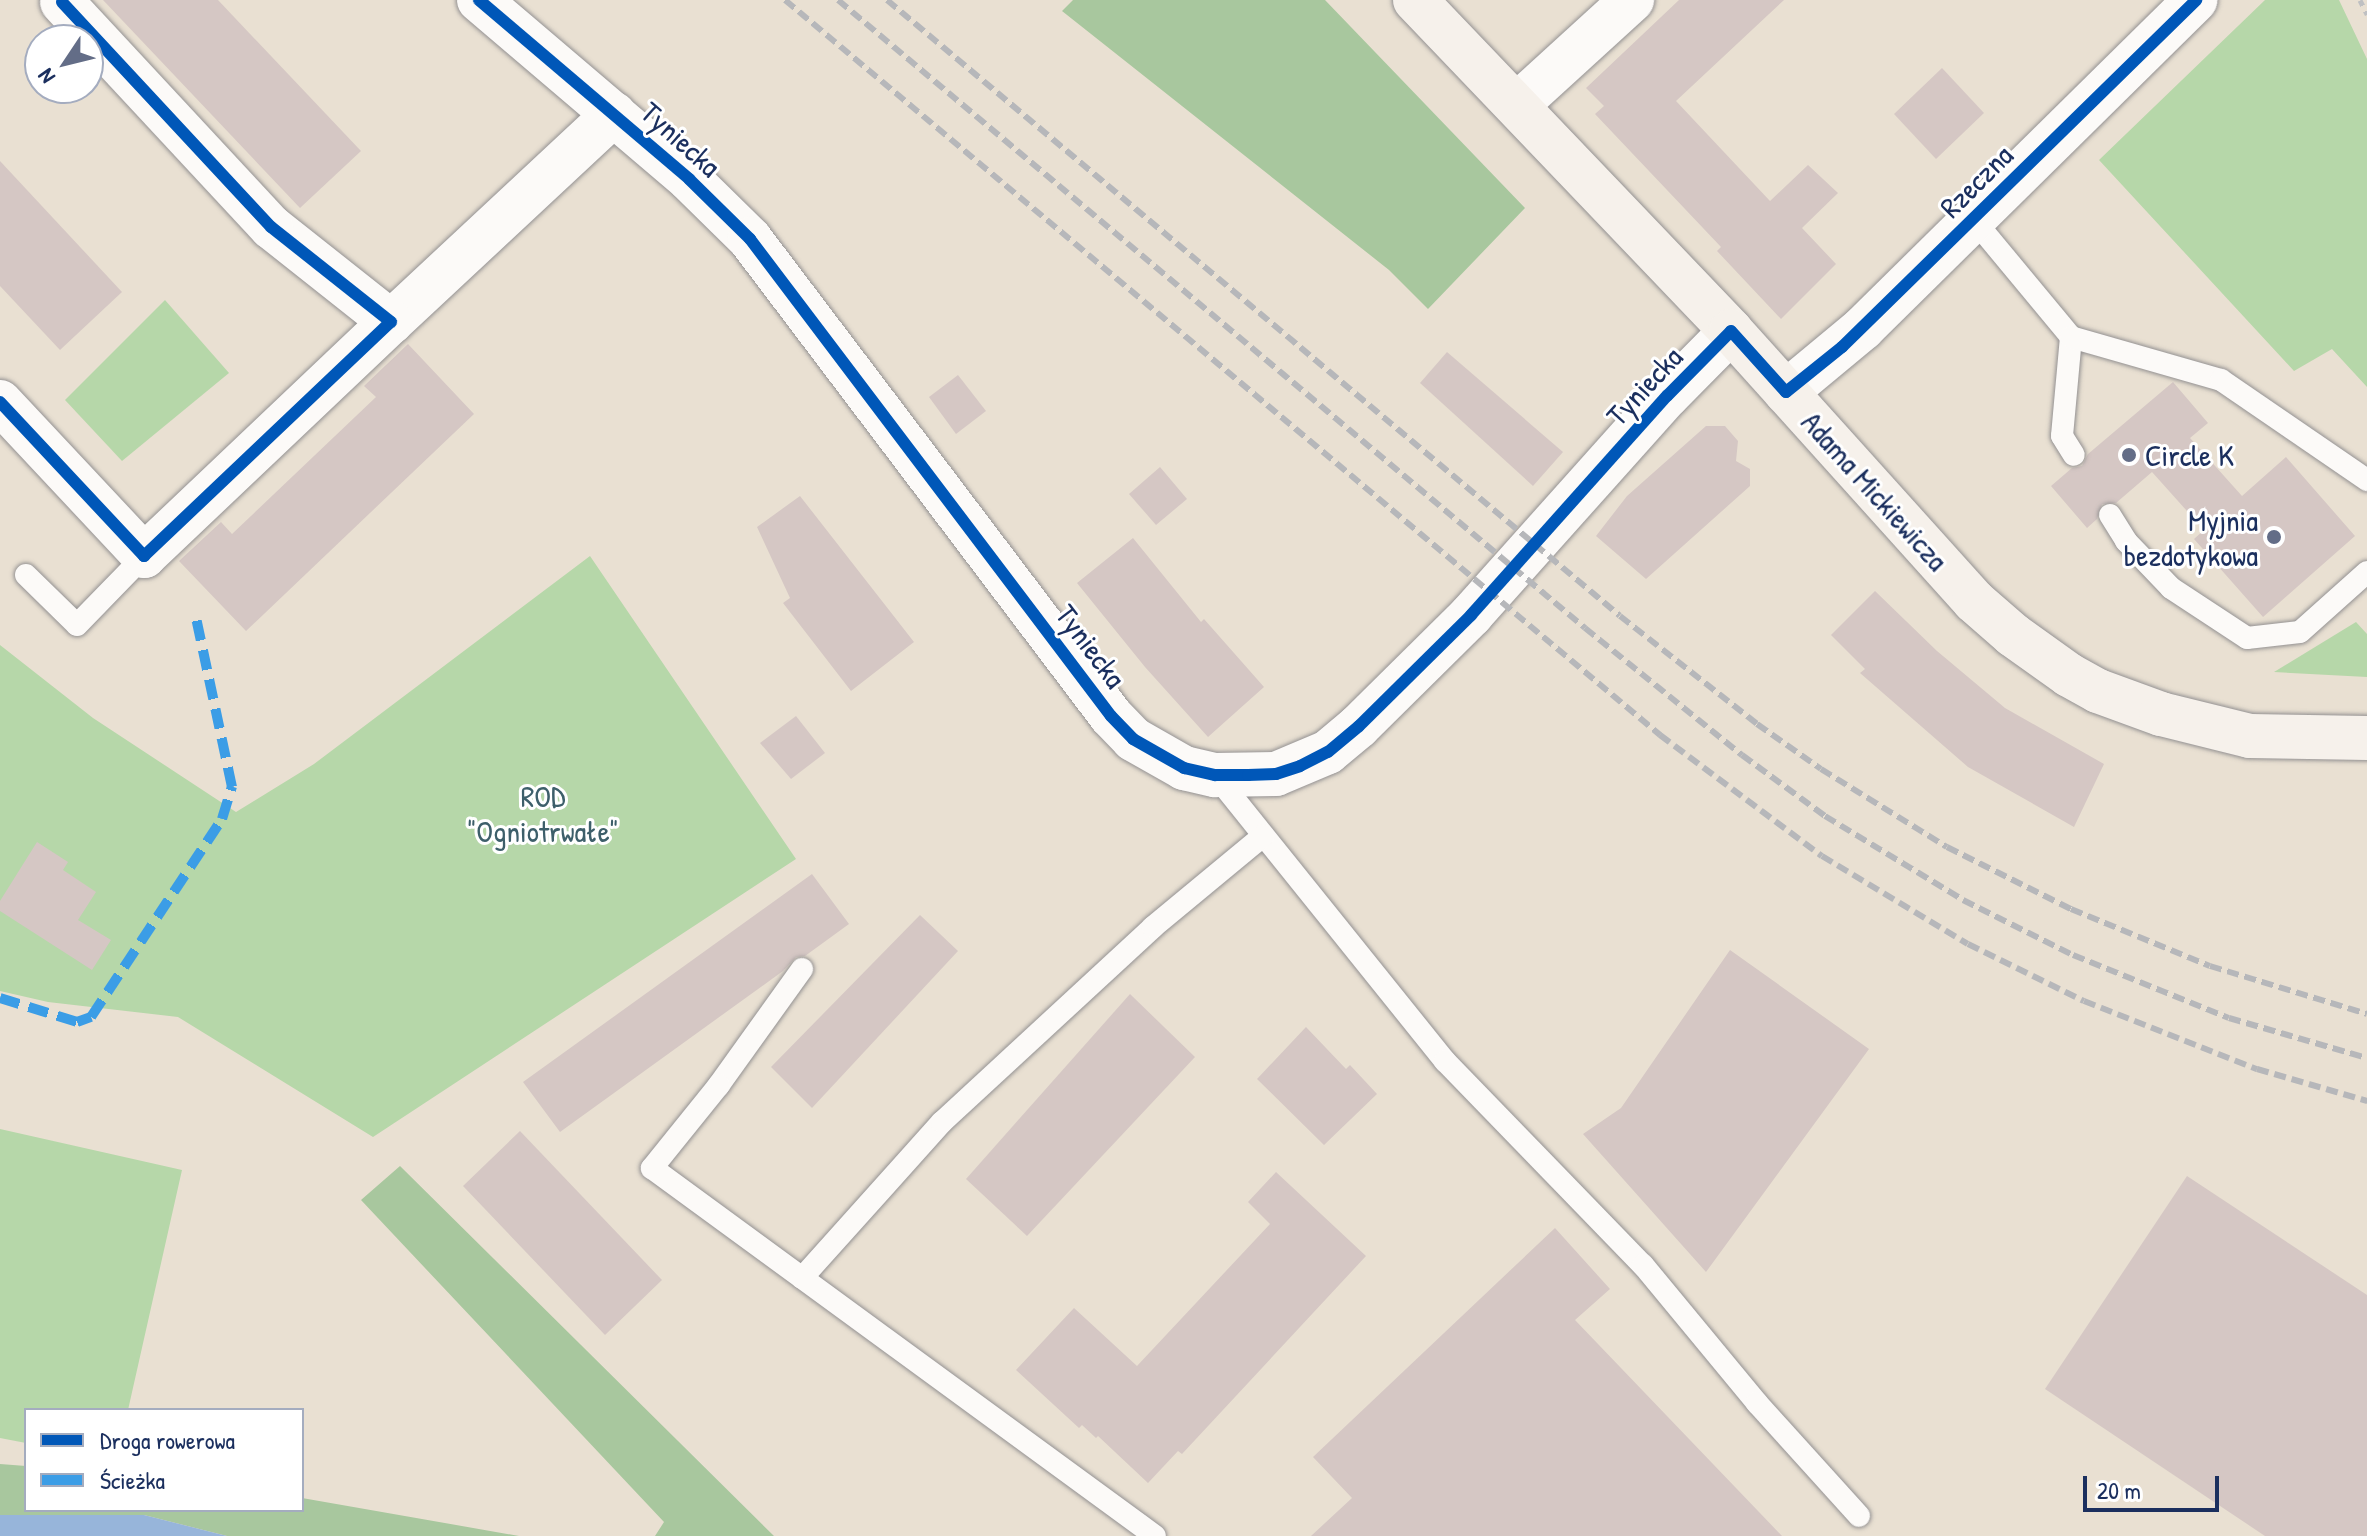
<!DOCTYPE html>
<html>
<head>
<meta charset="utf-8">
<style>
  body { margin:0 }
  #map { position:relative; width:2367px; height:1536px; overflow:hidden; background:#e9e0d2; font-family:"Patrick Hand",sans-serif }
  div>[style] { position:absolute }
  .green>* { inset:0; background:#b6d7a9 }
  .forest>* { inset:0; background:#a8c79e }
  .water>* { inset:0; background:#97b5da }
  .building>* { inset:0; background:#d5c7c4 }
  .path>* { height:5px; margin-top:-2.5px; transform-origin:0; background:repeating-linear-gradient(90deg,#bfc0c2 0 6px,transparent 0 12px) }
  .roads { filter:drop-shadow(0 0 2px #939192) drop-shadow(0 0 2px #939192) }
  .service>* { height:22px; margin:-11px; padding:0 11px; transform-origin:11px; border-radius:11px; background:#fcfaf8 }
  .minor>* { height:44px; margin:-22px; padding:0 22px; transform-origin:22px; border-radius:22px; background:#fcfaf8 }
  .tertiary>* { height:44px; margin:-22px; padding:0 22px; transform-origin:22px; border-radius:22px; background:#fcfaf8 }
  .secondary>* { height:44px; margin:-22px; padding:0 22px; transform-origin:22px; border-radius:22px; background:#f6f1eb }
  .rail>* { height:6px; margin-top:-3px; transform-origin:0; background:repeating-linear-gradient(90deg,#b6b7ba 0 12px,transparent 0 18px) }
  .quiet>* { height:10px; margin-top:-5px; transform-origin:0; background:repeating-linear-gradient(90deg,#3b9de6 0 20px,transparent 0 30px) }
  .cycleway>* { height:12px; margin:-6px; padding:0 6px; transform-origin:6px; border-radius:6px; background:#0057b8 }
  .dots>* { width:22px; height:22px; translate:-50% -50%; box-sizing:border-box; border:4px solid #fff; border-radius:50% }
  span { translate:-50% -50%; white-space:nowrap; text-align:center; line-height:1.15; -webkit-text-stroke:6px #fff; paint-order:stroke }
  .street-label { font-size:30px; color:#1b2f5e }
  .poi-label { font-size:30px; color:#1b2f5e }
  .left { translate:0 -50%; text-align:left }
  .right { translate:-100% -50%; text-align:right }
  .park-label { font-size:30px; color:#3d5f6a }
  .legend { position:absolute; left:24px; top:1408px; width:280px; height:104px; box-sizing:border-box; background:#fff; border:2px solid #a4acbf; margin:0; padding:10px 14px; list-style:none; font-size:24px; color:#1b2f5e }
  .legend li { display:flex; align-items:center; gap:16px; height:40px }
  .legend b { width:40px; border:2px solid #a4acbf }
  .north { position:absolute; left:24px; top:24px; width:80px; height:80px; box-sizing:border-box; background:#fff; border:2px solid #a4acbf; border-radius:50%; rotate:235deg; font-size:22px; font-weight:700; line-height:32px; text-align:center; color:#1b2f5e }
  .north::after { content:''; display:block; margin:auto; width:28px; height:36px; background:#636d87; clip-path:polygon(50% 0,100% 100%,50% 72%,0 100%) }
  .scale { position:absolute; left:2083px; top:1476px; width:136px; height:36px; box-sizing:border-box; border:4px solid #1b2f5e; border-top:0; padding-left:10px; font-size:24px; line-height:28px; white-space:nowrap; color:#1b2f5e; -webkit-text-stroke:6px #fff; paint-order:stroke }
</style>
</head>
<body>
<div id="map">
  <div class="green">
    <div style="clip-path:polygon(2265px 0,2339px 0,2367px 59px,2367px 387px,2332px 349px,2294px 371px,2099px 160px)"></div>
    <div style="clip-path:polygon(165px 300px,229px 373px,122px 461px,65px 400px)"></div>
    <div style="clip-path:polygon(590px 556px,796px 859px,373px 1137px,178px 1017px,48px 1002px,0 991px,0 645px,93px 718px,236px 812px,314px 764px)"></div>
    <div style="clip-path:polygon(2356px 622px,2367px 634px,2367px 677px,2274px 672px)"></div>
    <div style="clip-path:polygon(0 1129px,182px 1170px,128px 1410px,26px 1410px,26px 1443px,0 1438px)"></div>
  </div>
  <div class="forest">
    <div style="clip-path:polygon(1073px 0,1325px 0,1525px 208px,1428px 309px,1389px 270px,1062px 11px)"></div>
    <div style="clip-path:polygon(400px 1166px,774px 1536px,655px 1536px,664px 1522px,361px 1200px)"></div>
    <div style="clip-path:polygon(0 1464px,26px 1466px,26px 1510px,302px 1510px,302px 1498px,519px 1536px,227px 1536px,144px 1515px,0 1515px)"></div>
  </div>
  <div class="water">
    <div style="clip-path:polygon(0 1515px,144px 1515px,227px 1536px,0 1536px)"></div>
  </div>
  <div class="building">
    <div style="clip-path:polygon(103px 0,218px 0,361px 151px,300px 208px)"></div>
    <div style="clip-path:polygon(1679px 0,1784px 0,1676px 101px,1770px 201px,1808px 165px,1838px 193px,1802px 228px,1836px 264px,1781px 319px,1717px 251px,1721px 247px,1595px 114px,1604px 106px,1586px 88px)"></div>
    <div style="clip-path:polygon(1942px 68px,1984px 113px,1936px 159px,1894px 114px)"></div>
    <div style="clip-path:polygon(0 161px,122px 292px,60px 350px,0 286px)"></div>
    <div style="clip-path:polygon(408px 344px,474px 414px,246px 631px,179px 561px,221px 522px,232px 534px,376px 397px,364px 386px)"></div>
    <div style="clip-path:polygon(1447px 352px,1563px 452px,1533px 486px,1420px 383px)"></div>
    <div style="clip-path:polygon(958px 375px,986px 411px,956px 434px,929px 397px)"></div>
    <div style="clip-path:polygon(2173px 382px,2208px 423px,2190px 438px,2242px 496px,2286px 457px,2355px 536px,2263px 617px,2194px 539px,2204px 530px,2152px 472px,2116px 503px,2102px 504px,2097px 519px,2087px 528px,2051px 486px,2072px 468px,2082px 466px,2088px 454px)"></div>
    <div style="clip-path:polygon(1706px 426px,1725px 426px,1738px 441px,1736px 461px,1750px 469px,1750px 486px,1646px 579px,1596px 536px,1627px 496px)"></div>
    <div style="clip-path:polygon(1160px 467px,1187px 499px,1156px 525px,1129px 494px)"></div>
    <div style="clip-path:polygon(800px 496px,914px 642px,851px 691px,783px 603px,790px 598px,757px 527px)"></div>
    <div style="clip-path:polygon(1133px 538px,1201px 622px,1204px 619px,1264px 687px,1208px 737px,1145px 667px,1077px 583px)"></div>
    <div style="clip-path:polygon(1875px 591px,1937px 651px,2005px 708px,2104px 764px,2074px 827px,1968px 767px,1860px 673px,1865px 669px,1831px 635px)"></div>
    <div style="clip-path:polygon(796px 716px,825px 753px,791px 779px,760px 743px)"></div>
    <div style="clip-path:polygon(37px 842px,68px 862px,63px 870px,96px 892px,78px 920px,111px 940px,92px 970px,0 911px,0 901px)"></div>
    <div style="clip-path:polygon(812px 874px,849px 924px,805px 956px,796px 957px,783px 971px,560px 1132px,523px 1082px)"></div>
    <div style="clip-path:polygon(920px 915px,958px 951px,812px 1108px,771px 1067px)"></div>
    <div style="clip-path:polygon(1730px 950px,1869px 1049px,1706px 1272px,1583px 1134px,1621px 1108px)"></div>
    <div style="clip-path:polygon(1130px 994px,1195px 1057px,1027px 1236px,966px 1179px)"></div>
    <div style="clip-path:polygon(1306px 1027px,1346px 1069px,1350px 1065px,1377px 1094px,1324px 1145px,1257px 1079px)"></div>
    <div style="clip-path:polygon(520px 1131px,662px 1280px,605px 1335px,463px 1186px)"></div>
    <div style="clip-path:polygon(1276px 1172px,1366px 1256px,1182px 1454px,1178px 1451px,1148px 1483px,1098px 1436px,1096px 1438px,1082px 1425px,1079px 1428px,1016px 1370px,1074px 1308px,1137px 1366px,1270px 1224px,1248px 1202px)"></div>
    <div style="clip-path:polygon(2187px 1176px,2367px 1295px,2367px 1536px,2265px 1536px,2045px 1389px)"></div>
    <div style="clip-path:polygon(1555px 1228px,1610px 1289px,1575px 1320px,1782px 1536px,1311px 1536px,1352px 1498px,1313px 1457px)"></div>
  </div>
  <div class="path">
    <div style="left:2360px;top:0;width:16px;rotate:63deg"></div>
  </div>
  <div class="roads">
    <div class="service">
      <div style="left:1974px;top:220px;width:152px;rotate:50.3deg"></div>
      <div style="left:2071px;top:337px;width:99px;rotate:95.2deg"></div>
      <div style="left:2062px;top:436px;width:22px;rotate:58deg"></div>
      <div style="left:2071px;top:337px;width:156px;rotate:16deg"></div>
      <div style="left:2221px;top:380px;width:177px;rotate:34.4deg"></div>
      <div style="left:2110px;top:515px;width:31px;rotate:58deg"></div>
      <div style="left:2126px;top:541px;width:65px;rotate:46.2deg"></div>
      <div style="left:2171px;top:588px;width:91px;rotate:33.3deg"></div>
      <div style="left:2247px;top:638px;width:53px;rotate:-6.5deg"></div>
      <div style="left:2300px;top:632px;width:90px;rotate:-41.8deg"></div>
      <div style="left:26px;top:575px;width:71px;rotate:44.4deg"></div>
      <div style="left:77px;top:625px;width:96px;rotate:-45.8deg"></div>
      <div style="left:1215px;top:775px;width:367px;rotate:51.2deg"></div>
      <div style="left:1445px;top:1061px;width:284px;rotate:45.9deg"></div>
      <div style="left:1643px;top:1265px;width:179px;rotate:50.4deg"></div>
      <div style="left:1757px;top:1403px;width:152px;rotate:47.9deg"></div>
      <div style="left:802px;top:969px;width:143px;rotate:125.6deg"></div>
      <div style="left:719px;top:1085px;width:107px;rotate:128.9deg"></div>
      <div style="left:652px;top:1168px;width:623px;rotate:36.19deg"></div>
      <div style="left:802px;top:1278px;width:210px;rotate:-48.1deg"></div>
      <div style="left:942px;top:1122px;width:287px;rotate:-42.7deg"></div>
      <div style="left:1153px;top:927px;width:143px;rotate:-39.6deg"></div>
    </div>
    <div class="minor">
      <div style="left:1517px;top:105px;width:156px;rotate:-42.4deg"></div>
      <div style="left:391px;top:322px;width:305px;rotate:-43deg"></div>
      <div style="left:1786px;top:392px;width:100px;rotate:-39.7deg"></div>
      <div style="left:1863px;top:328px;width:467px;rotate:-44.6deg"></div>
      <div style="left:0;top:402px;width:211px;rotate:46.9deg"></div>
      <div style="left:144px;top:556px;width:340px;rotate:-43.5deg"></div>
      <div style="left:391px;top:322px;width:153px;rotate:-141.6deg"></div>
      <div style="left:271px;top:227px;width:307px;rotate:-132.9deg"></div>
    </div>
    <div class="tertiary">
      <div style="left:479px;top:0;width:276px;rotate:40.4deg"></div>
      <div style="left:689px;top:179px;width:86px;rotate:44.5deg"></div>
      <div style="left:750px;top:239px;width:598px;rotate:52.88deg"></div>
      <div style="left:1111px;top:716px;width:32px;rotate:46deg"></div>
      <div style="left:1133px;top:739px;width:59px;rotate:29.6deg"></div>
      <div style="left:1184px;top:768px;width:32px;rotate:13deg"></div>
      <div style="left:1215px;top:775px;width:61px;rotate:-0.9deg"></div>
      <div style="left:1276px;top:774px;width:56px;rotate:-22.9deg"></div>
      <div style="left:1328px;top:752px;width:40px;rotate:-40deg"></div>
      <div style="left:1359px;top:726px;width:158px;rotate:-44.7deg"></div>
      <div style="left:1471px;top:615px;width:294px;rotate:-48.2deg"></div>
      <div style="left:1667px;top:396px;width:91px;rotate:-45.4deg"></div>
    </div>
    <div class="secondary">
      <div style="left:1415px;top:0;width:458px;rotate:46.3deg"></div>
      <div style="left:1731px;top:331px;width:363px;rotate:48deg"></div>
      <div style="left:1974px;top:601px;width:52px;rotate:41.1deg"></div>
      <div style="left:2013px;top:635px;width:69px;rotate:35.5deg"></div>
      <div style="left:2069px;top:675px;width:33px;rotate:29deg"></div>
      <div style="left:2098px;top:691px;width:67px;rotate:20.1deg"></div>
      <div style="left:2161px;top:714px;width:92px;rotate:13.9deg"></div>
      <div style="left:2250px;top:736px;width:117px;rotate:1deg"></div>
    </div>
  </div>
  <div class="rail">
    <div style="left:785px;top:0;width:1143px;rotate:40.03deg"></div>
    <div style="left:1660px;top:735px;width:202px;rotate:36.8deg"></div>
    <div style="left:1822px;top:856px;width:170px;rotate:31.1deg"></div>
    <div style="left:1968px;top:944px;width:129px;rotate:26.2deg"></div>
    <div style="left:2084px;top:1001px;width:186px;rotate:21.5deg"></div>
    <div style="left:2257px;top:1069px;width:115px;rotate:16.2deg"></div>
    <div style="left:838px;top:0;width:976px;rotate:40.05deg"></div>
    <div style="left:1585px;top:628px;width:202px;rotate:39deg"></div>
    <div style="left:1742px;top:755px;width:103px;rotate:36.3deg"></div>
    <div style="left:1825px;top:816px;width:162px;rotate:31.3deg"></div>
    <div style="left:1963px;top:900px;width:123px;rotate:26.6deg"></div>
    <div style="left:2073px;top:955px;width:168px;rotate:22deg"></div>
    <div style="left:2229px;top:1018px;width:144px;rotate:16.2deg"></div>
    <div style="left:887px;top:0;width:957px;rotate:40.04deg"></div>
    <div style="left:1620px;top:616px;width:174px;rotate:38.2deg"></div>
    <div style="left:1757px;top:724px;width:78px;rotate:35.1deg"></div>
    <div style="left:1821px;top:769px;width:148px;rotate:31.8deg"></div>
    <div style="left:1947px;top:847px;width:139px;rotate:26.6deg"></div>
    <div style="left:2071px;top:909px;width:150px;rotate:22.3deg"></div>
    <div style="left:2210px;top:966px;width:164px;rotate:17deg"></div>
  </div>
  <div class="quiet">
    <div style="left:0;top:998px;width:81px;rotate:17.3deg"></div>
    <div style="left:77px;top:1022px;width:15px;rotate:-20deg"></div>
    <div style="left:91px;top:1017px;width:237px;rotate:-56.5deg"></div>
    <div style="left:222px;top:819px;width:34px;rotate:-73deg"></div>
    <div style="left:232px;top:787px;width:178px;rotate:-102deg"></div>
  </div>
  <div class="cycleway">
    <div style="left:479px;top:0;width:276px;rotate:40.4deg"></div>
    <div style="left:689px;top:179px;width:86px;rotate:44.5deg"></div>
    <div style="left:750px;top:239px;width:598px;rotate:52.88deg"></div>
    <div style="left:1111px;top:716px;width:32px;rotate:46deg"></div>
    <div style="left:1133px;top:739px;width:59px;rotate:29.6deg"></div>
    <div style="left:1184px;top:768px;width:32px;rotate:13deg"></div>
    <div style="left:1215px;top:775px;width:33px"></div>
    <div style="left:1248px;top:775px;width:28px;rotate:-2deg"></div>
    <div style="left:1276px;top:774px;width:25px;rotate:-18deg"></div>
    <div style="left:1300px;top:766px;width:31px;rotate:-27deg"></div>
    <div style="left:1328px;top:752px;width:40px;rotate:-40deg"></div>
    <div style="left:1359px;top:726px;width:158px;rotate:-44.7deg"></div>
    <div style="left:1471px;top:615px;width:294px;rotate:-48.2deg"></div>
    <div style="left:1667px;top:396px;width:91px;rotate:-45.4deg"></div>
    <div style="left:1731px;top:331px;width:82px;rotate:48deg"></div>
    <div style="left:1786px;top:392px;width:72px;rotate:-38.8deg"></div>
    <div style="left:1842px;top:347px;width:496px;rotate:-44.4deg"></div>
    <div style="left:0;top:402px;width:211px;rotate:46.9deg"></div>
    <div style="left:144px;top:556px;width:340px;rotate:-43.5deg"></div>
    <div style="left:391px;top:322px;width:153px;rotate:-141.6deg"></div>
    <div style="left:271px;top:227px;width:307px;rotate:-132.9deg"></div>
  </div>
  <div class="dots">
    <div style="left:2129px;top:455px;background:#636d87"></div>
    <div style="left:2274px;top:537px;background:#636d87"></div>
  </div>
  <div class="street-label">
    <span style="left:681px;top:139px;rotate:42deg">Tyniecka</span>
    <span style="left:1976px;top:181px;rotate:-45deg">Rzeczna</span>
    <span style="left:1644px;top:386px;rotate:-47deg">Tyniecka</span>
    <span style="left:1875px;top:491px;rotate:48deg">Adama Mickiewicza</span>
    <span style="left:1091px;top:646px;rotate:53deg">Tyniecka</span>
  </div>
  <div class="poi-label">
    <span class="left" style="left:2145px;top:455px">Circle K</span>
    <span class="right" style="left:2258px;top:537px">Myjnia<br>bezdotykowa</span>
  </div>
  <div class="park-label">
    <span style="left:543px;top:813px">ROD<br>"Ogniotrwałe"</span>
  </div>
  <ul class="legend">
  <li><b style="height:10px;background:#0057b8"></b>Droga rowerowa</li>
  <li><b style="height:10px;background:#3b9de6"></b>Ścieżka</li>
  </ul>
  <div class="north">N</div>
  <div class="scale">20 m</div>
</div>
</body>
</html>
